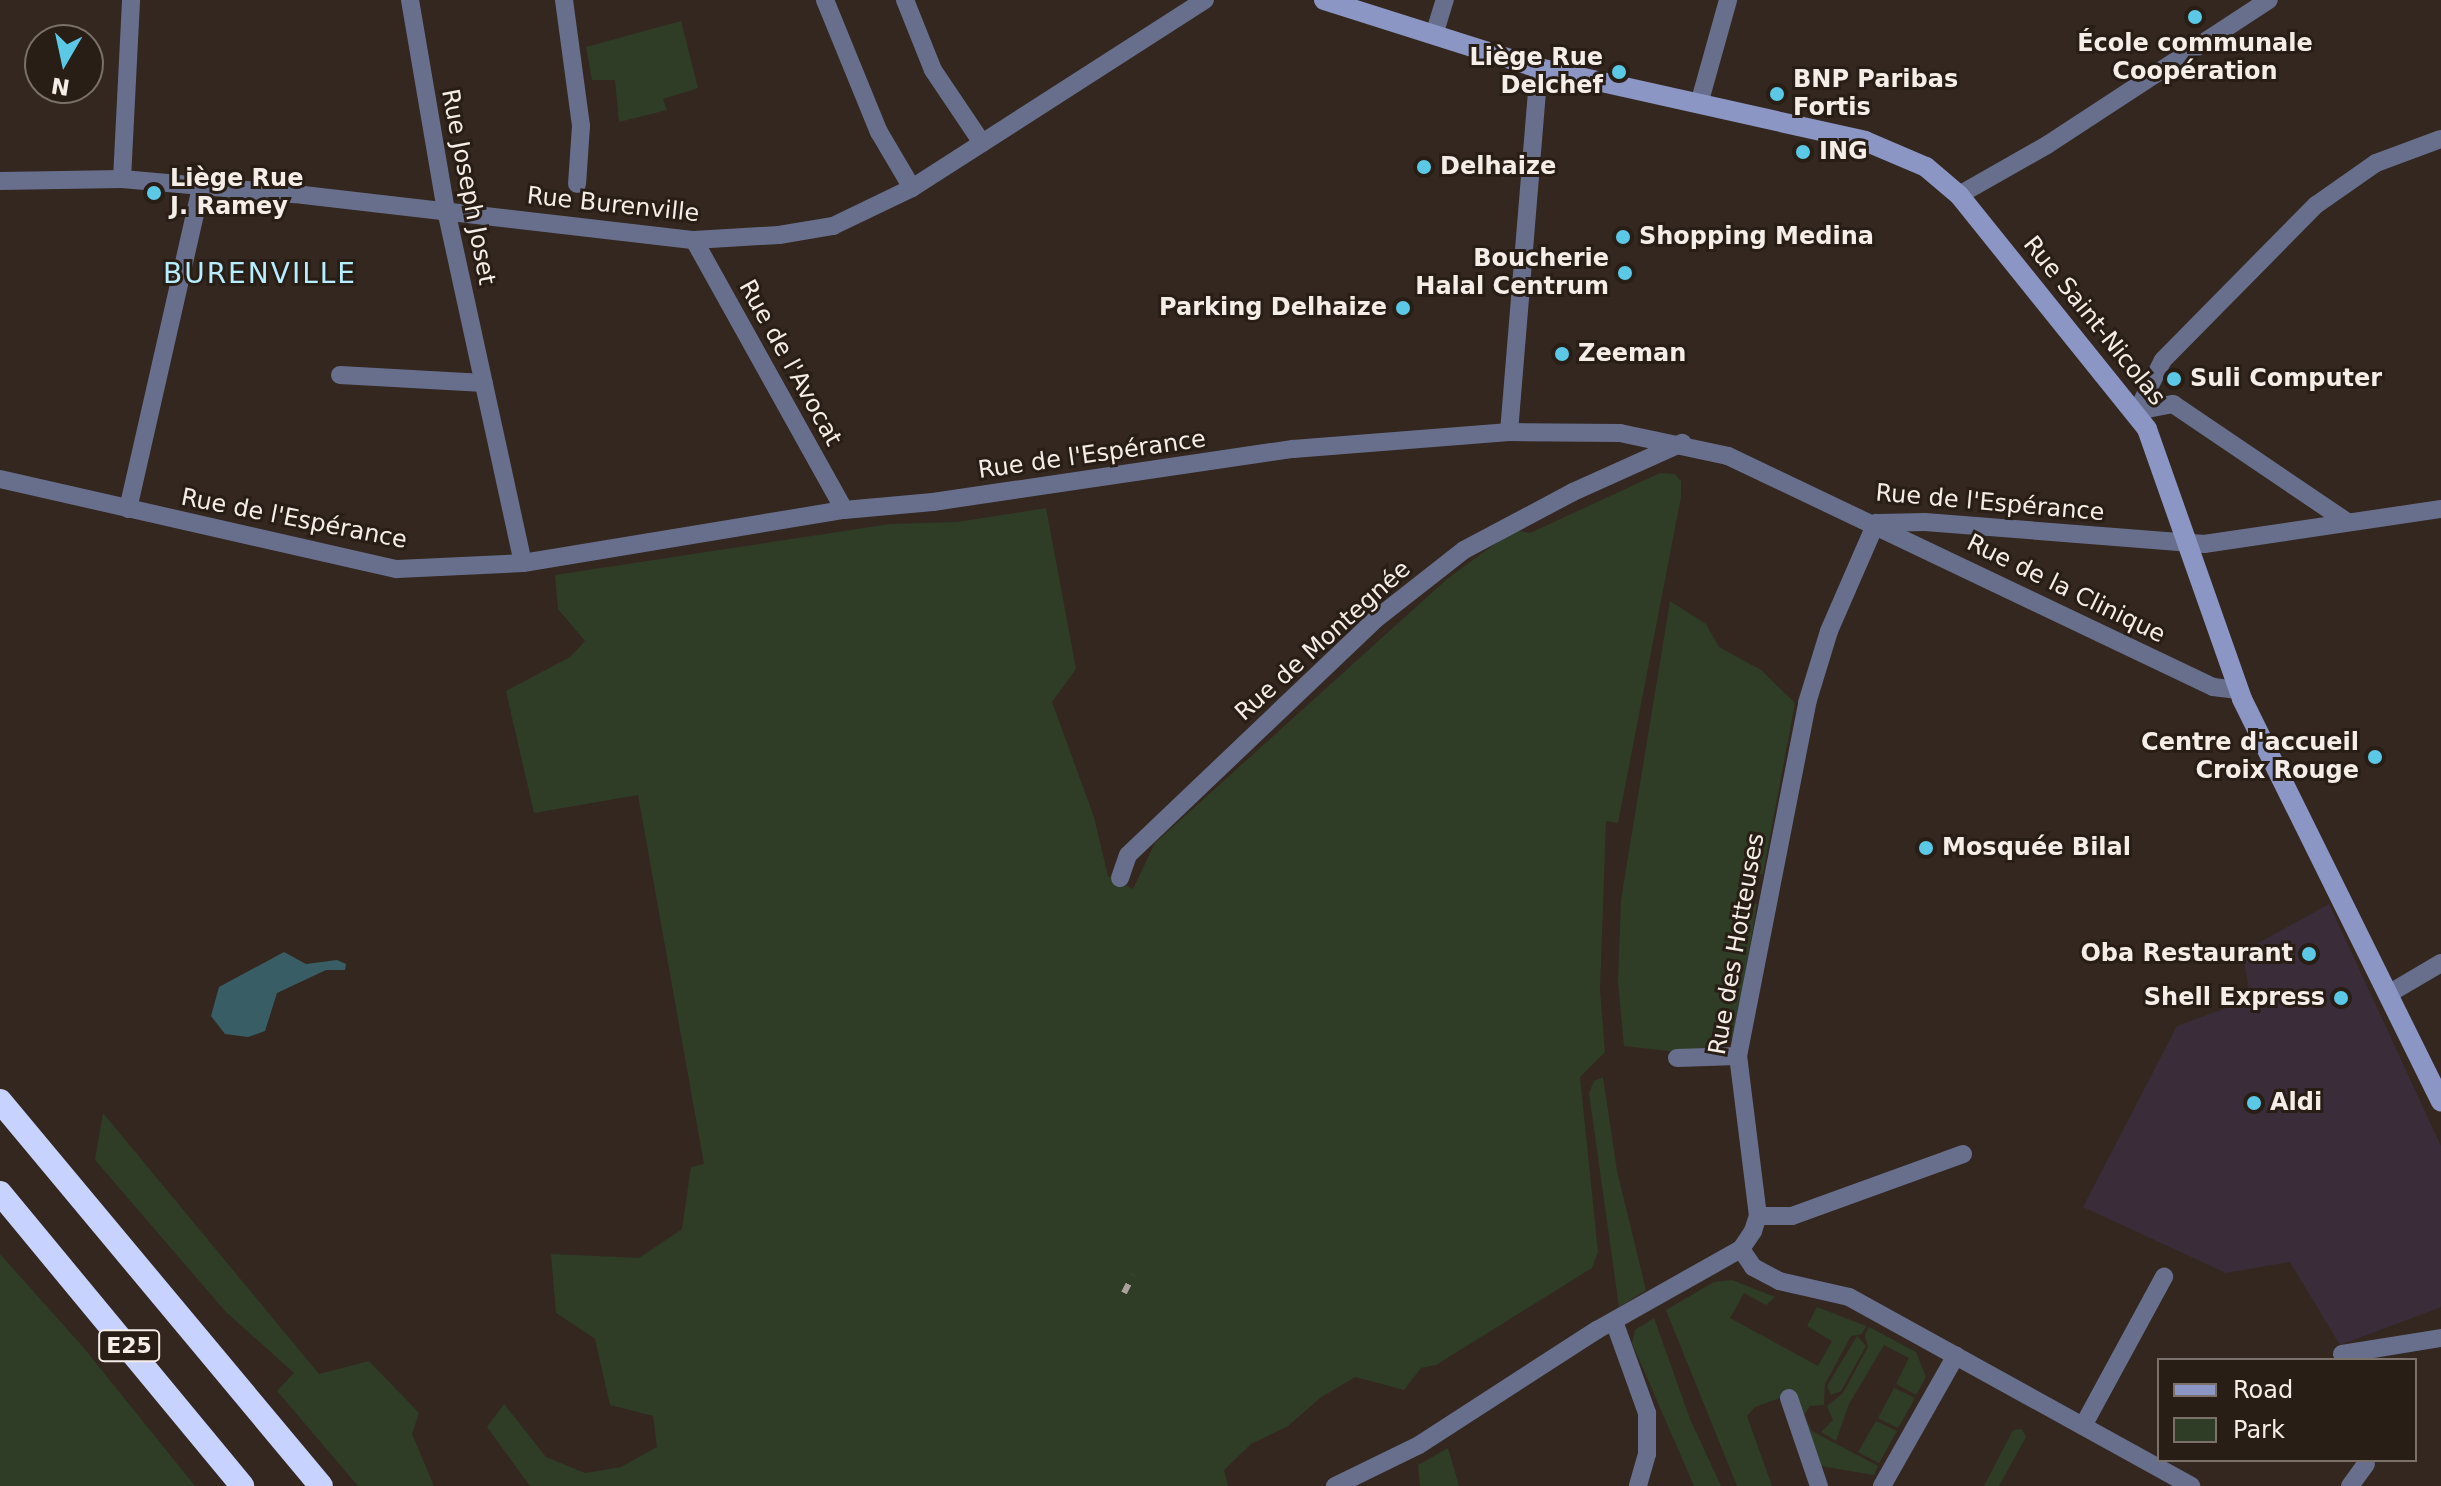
<!DOCTYPE html>
<html>
<head>
<meta charset="utf-8">
<style>
  body { margin:0 }
  #map { position:relative; width:2441px; height:1486px; overflow:hidden; background:#332720; font-family:"DejaVu Sans",sans-serif }
  div>[style] { position:absolute }
  .commercial>* { inset:0; background:#3b2c39 }
  .green>* { inset:0; background:#2f3d26 }
  .water>* { inset:0; background:#385d65 }
  .street>* { height:18px; margin:-9px; padding:0 9px; transform-origin:9px; border-radius:9px; background:#686f8d }
  .secondary>* { height:20px; margin:-10px; padding:0 10px; transform-origin:10px; border-radius:10px; background:#8b96c5 }
  .highway>* { height:24px; margin:-12px; padding:0 12px; transform-origin:12px; border-radius:12px; background:#c7d2fe }
  .rail>* { height:6px; margin-top:-3px; transform-origin:0; background:repeating-linear-gradient(90deg,#aaa19b 0 10px,transparent 0 20px) }
  .dots>* { width:22px; height:22px; translate:-50% -50%; box-sizing:border-box; border:4px solid #291e16; border-radius:50% }
  span { translate:-50% -50%; white-space:nowrap; text-align:center; line-height:1.15; -webkit-text-stroke:6px #291e16; paint-order:stroke }
  .shield-label span { padding:2px 6px; background:#291e16; border:2px solid; border-radius:6px; -webkit-text-stroke-width:0 }
  .shield-label { font-size:22px; color:#f5eee8; font-weight:700 }
  .poi-label { font-size:24px; color:#f5eee8; font-weight:700 }
  .right { translate:-100% -50%; text-align:right }
  .left { translate:0 -50%; text-align:left }
  .street-label { font-size:24px; color:#f5eee8 }
  .quarter-label { font-size:28px; color:#b7eeff; letter-spacing:2px }
  .legend { position:absolute; left:2157px; top:1358px; width:260px; height:104px; box-sizing:border-box; background:#291e16; border:2px solid #7b716a; margin:0; padding:10px 14px; list-style:none; font-size:24px; color:#f5eee8 }
  .legend li { display:flex; align-items:center; gap:16px; height:40px }
  .legend b { width:40px; border:2px solid #7b716a }
  .north { position:absolute; left:24px; top:24px; width:80px; height:80px; box-sizing:border-box; background:#291e16; border:2px solid #7b716a; border-radius:50%; rotate:189deg; font-size:22px; font-weight:700; line-height:32px; text-align:center; color:#f5eee8 }
  .north::after { content:''; display:block; margin:auto; width:28px; height:36px; background:#5bc8e6; clip-path:polygon(50% 0,100% 100%,50% 72%,0 100%) }
</style>
</head>
<body>
<div id="map">
  <div class="commercial">
    <div style="clip-path:polygon(2329px 904px,2441px 1146px,2441px 1307px,2340px 1345px,2290px 1262px,2226px 1273px,2083px 1207px,2177px 1026px,2251px 999px,2242px 952px)"></div>
  </div>
  <div class="green">
    <div style="clip-path:polygon(681px 21px,698px 88px,663px 99px,667px 110px,619px 122px,615px 80px,592px 80px,586px 47px)"></div>
    <div style="clip-path:polygon(1660px 473px,1675px 474px,1681px 481px,1681px 497px,1618px 823px,1606px 821px,1600px 990px,1605px 1052px,1580px 1077px,1598px 1252px,1592px 1268px,1436px 1365px,1421px 1368px,1404px 1390px,1355px 1377px,1320px 1398px,1288px 1426px,1251px 1444px,1224px 1470px,1228px 1486px,530px 1486px,487px 1427px,504px 1404px,546px 1457px,585px 1473px,621px 1467px,657px 1447px,653px 1416px,610px 1405px,595px 1339px,556px 1313px,551px 1254px,639px 1258px,682px 1229px,691px 1167px,704px 1164px,638px 795px,534px 813px,506px 691px,570px 657px,585px 641px,558px 609px,555px 575px,890px 524px,957px 522px,1046px 508px,1076px 669px,1052px 702px,1094px 817px,1108px 876px,1133px 889px,1155px 843px,1447px 579px,1514px 530px,1530px 533px)"></div>
    <div style="clip-path:polygon(1670px 601px,1706px 624px,1719px 647px,1761px 670px,1795px 703px,1763px 874px,1757px 874px,1752px 902px,1757px 904px,1736px 1030px,1728px 1044px,1677px 1052px,1624px 1046px,1618px 982px,1621px 900px)"></div>
    <div style="clip-path:polygon(1603px 1077px,1617px 1171px,1646px 1290px,1619px 1307px,1589px 1093px,1594px 1081px)"></div>
    <div style="clip-path:polygon(103px 1113px,319px 1374px,369px 1361px,419px 1413px,412px 1434px,434px 1486px,358px 1486px,277px 1391px,294px 1373px,226px 1312px,95px 1160px)"></div>
    <div style="clip-path:polygon(0 1254px,83px 1347px,195px 1486px,0 1486px)"></div>
    <div style="clip-path:polygon(1732px 1280px,1775px 1297px,1766px 1305px,1744px 1293px,1730px 1318px,1818px 1366px,1832px 1341px,1807px 1326px,1817px 1307px,1866px 1326px,1862px 1334px,1851px 1336px,1825px 1384px,1824px 1405px,1810px 1406px,1804px 1415px,1812px 1431px,1878px 1466px,1874px 1475px,1821px 1466px,1780px 1398px,1755px 1407px,1747px 1416px,1772px 1486px,1737px 1486px,1666px 1310px,1714px 1282px)"></div>
    <div style="clip-path:polygon(1654px 1318px,1690px 1419px,1721px 1486px,1694px 1486px,1632px 1343px,1635px 1330px)"></div>
    <div style="clip-path:polygon(1869px 1327px,1916px 1352px,1926px 1377px,1916px 1395px,1896px 1384px,1909px 1358px,1884px 1345px,1849px 1404px,1836px 1441px,1821px 1432px,1833px 1420px,1827px 1406px,1843px 1393px,1868px 1347px,1865px 1335px)"></div>
    <div style="clip-path:polygon(1857px 1336px,1866px 1346px,1841px 1391px,1831px 1395px,1827px 1386px)"></div>
    <div style="clip-path:polygon(1894px 1388px,1915px 1398px,1898px 1428px,1878px 1418px)"></div>
    <div style="clip-path:polygon(1876px 1421px,1897px 1431px,1879px 1463px,1858px 1452px)"></div>
    <div style="clip-path:polygon(2022px 1429px,2026px 1437px,1999px 1486px,1984px 1486px,2013px 1430px)"></div>
    <div style="clip-path:polygon(1448px 1448px,1459px 1486px,1420px 1486px,1418px 1465px)"></div>
  </div>
  <div class="water">
    <div style="clip-path:polygon(284px 952px,306px 964px,337px 960px,346px 964px,345px 970px,326px 970px,277px 993px,265px 1031px,248px 1037px,225px 1034px,211px 1016px,219px 987px)"></div>
  </div>
  <div class="street">
    <div style="left:410px;top:0;width:213px;rotate:80.3deg"></div>
    <div style="left:446px;top:210px;width:361px;rotate:77.7deg"></div>
    <div style="left:564px;top:0;width:127px;rotate:82.3deg"></div>
    <div style="left:581px;top:126px;width:58px;rotate:93.9deg"></div>
    <div style="left:825px;top:0;width:143px;rotate:67.8deg"></div>
    <div style="left:879px;top:132px;width:65px;rotate:59.5deg"></div>
    <div style="left:905px;top:0;width:75px;rotate:68.2deg"></div>
    <div style="left:933px;top:70px;width:88px;rotate:56.1deg"></div>
    <div style="left:1434px;top:35px;width:37px;rotate:-73deg"></div>
    <div style="left:1699px;top:104px;width:108px;rotate:-74.4deg"></div>
    <div style="left:122px;top:179px;width:179px;rotate:-87.1deg"></div>
    <div style="left:0;top:181px;width:122px;rotate:-0.9deg"></div>
    <div style="left:122px;top:179px;width:174px;rotate:5deg"></div>
    <div style="left:295px;top:194px;width:402px;rotate:6.6deg"></div>
    <div style="left:694px;top:240px;width:85px;rotate:-3.4deg"></div>
    <div style="left:779px;top:235px;width:55px;rotate:-9.5deg"></div>
    <div style="left:833px;top:226px;width:88px;rotate:-25.7deg"></div>
    <div style="left:912px;top:188px;width:348px;rotate:-32.7deg"></div>
    <div style="left:1959px;top:195px;width:101px;rotate:-29.6deg"></div>
    <div style="left:2047px;top:145px;width:265px;rotate:-33.2deg"></div>
    <div style="left:694px;top:240px;width:309px;rotate:60.9deg"></div>
    <div style="left:340px;top:375px;width:144px;rotate:3.2deg"></div>
    <div style="left:2137px;top:411px;width:57px;rotate:-63deg"></div>
    <div style="left:2163px;top:360px;width:218px;rotate:-45.4deg"></div>
    <div style="left:2316px;top:205px;width:73px;rotate:-35deg"></div>
    <div style="left:2376px;top:163px;width:69px;rotate:-20.3deg"></div>
    <div style="left:2137px;top:411px;width:37px;rotate:-11deg"></div>
    <div style="left:2173px;top:404px;width:209px;rotate:34.1deg"></div>
    <div style="left:1509px;top:432px;width:365px;rotate:-85.3deg"></div>
    <div style="left:0;top:479px;width:407px;rotate:12.8deg"></div>
    <div style="left:397px;top:569px;width:126px;rotate:-2.7deg"></div>
    <div style="left:523px;top:563px;width:325px;rotate:-9.4deg"></div>
    <div style="left:844px;top:510px;width:89px;rotate:-5.1deg"></div>
    <div style="left:933px;top:502px;width:364px;rotate:-8.4deg"></div>
    <div style="left:1293px;top:449px;width:217px;rotate:-4.5deg"></div>
    <div style="left:1509px;top:432px;width:111px;rotate:0.5deg"></div>
    <div style="left:1620px;top:433px;width:110px;rotate:12deg"></div>
    <div style="left:1728px;top:456px;width:537px;rotate:25.47deg"></div>
    <div style="left:2213px;top:687px;width:25px;rotate:7deg"></div>
    <div style="left:128px;top:509px;width:330px;rotate:-77.2deg"></div>
    <div style="left:1879px;top:523px;width:46px;rotate:-1.2deg"></div>
    <div style="left:1925px;top:522px;width:280px;rotate:4.5deg"></div>
    <div style="left:2204px;top:544px;width:240px;rotate:-8.4deg"></div>
    <div style="left:1120px;top:878px;width:24px;rotate:-71deg"></div>
    <div style="left:1128px;top:855px;width:342px;rotate:-43.6deg"></div>
    <div style="left:1376px;top:619px;width:112px;rotate:-38.1deg"></div>
    <div style="left:1464px;top:550px;width:123px;rotate:-28deg"></div>
    <div style="left:1573px;top:492px;width:120px;rotate:-24.2deg"></div>
    <div style="left:2390px;top:993px;width:59px;rotate:-30.5deg"></div>
    <div style="left:1677px;top:1058px;width:61px;rotate:-1.9deg"></div>
    <div style="left:1758px;top:1216px;width:34px"></div>
    <div style="left:1792px;top:1216px;width:182px;rotate:-19.9deg"></div>
    <div style="left:1741px;top:1249px;width:22px;rotate:56deg"></div>
    <div style="left:1753px;top:1267px;width:30px;rotate:28deg"></div>
    <div style="left:1779px;top:1281px;width:72px;rotate:12.9deg"></div>
    <div style="left:1849px;top:1297px;width:391px;rotate:28.9deg"></div>
    <div style="left:1615px;top:1324px;width:95px;rotate:70.2deg"></div>
    <div style="left:1647px;top:1413px;width:41px;rotate:90deg"></div>
    <div style="left:1647px;top:1454px;width:33px;rotate:106deg"></div>
    <div style="left:2342px;top:1354px;width:100px;rotate:-9.2deg"></div>
    <div style="left:1789px;top:1398px;width:93px;rotate:71.2deg"></div>
    <div style="left:2083px;top:1426px;width:170px;rotate:-61.5deg"></div>
    <div style="left:1335px;top:1486px;width:93px;rotate:-26deg"></div>
    <div style="left:1419px;top:1445px;width:212px;rotate:-32.9deg"></div>
    <div style="left:1597px;top:1330px;width:165px;rotate:-29.4deg"></div>
    <div style="left:1741px;top:1249px;width:22px;rotate:-56deg"></div>
    <div style="left:1753px;top:1231px;width:16px;rotate:-72deg"></div>
    <div style="left:1758px;top:1216px;width:161px;rotate:-97.1deg"></div>
    <div style="left:1738px;top:1056px;width:360px;rotate:-78.9deg"></div>
    <div style="left:1807px;top:703px;width:75px;rotate:-73deg"></div>
    <div style="left:1829px;top:631px;width:118px;rotate:-66.5deg"></div>
    <div style="left:1882px;top:1486px;width:150px;rotate:-60.5deg"></div>
    <div style="left:2350px;top:1486px;width:27px;rotate:-54deg"></div>
  </div>
  <div class="secondary">
    <div style="left:1324px;top:0;width:225px;rotate:17.6deg"></div>
    <div style="left:1539px;top:68px;width:334px;rotate:12.6deg"></div>
    <div style="left:1865px;top:141px;width:66px;rotate:23.1deg"></div>
    <div style="left:1926px;top:167px;width:43px;rotate:40.3deg"></div>
    <div style="left:1959px;top:195px;width:300px;rotate:51.2deg"></div>
    <div style="left:2147px;top:429px;width:286px;rotate:70.6deg"></div>
    <div style="left:2242px;top:699px;width:449px;rotate:63.7deg"></div>
  </div>
  <div class="highway">
    <div style="left:0;top:1101px;width:501px;rotate:50.18deg"></div>
    <div style="left:0;top:1193px;width:380px;rotate:50.4deg"></div>
  </div>
  <div class="rail">
    <div style="left:1124px;top:1293px;width:20px;rotate:-63deg"></div>
  </div>
  <div class="dots">
    <div style="left:2195px;top:17px;background:#5bc8e6"></div>
    <div style="left:1619px;top:72px;background:#5bc8e6"></div>
    <div style="left:1777px;top:94px;background:#5bc8e6"></div>
    <div style="left:1803px;top:152px;background:#5bc8e6"></div>
    <div style="left:1424px;top:167px;background:#5bc8e6"></div>
    <div style="left:154px;top:193px;background:#5bc8e6"></div>
    <div style="left:1623px;top:237px;background:#5bc8e6"></div>
    <div style="left:1625px;top:273px;background:#5bc8e6"></div>
    <div style="left:1403px;top:308px;background:#5bc8e6"></div>
    <div style="left:1562px;top:354px;background:#5bc8e6"></div>
    <div style="left:2174px;top:379px;background:#5bc8e6"></div>
    <div style="left:2375px;top:757px;background:#5bc8e6"></div>
    <div style="left:1926px;top:848px;background:#5bc8e6"></div>
    <div style="left:2309px;top:954px;background:#5bc8e6"></div>
    <div style="left:2341px;top:998px;background:#5bc8e6"></div>
    <div style="left:2254px;top:1103px;background:#5bc8e6"></div>
  </div>
  <div class="shield-label">
    <span style="left:129px;top:1346px">E25</span>
  </div>
  <div class="poi-label">
    <span style="left:2195px;top:58px">École communale<br>Coopération</span>
    <span class="right" style="left:1603px;top:72px">Liège Rue<br>Delchef</span>
    <span class="left" style="left:1793px;top:94px">BNP Paribas<br>Fortis</span>
    <span class="left" style="left:1819px;top:152px">ING</span>
    <span class="left" style="left:1440px;top:167px">Delhaize</span>
    <span class="left" style="left:170px;top:193px">Liège Rue<br>J. Ramey</span>
    <span class="left" style="left:1639px;top:237px">Shopping Medina</span>
    <span class="right" style="left:1609px;top:273px">Boucherie<br>Halal Centrum</span>
    <span class="right" style="left:1387px;top:308px">Parking Delhaize</span>
    <span class="left" style="left:1578px;top:354px">Zeeman</span>
    <span class="left" style="left:2190px;top:379px">Suli Computer</span>
    <span class="right" style="left:2359px;top:757px">Centre d'accueil<br>Croix Rouge</span>
    <span class="left" style="left:1942px;top:848px">Mosquée Bilal</span>
    <span class="right" style="left:2293px;top:954px">Oba Restaurant</span>
    <span class="right" style="left:2325px;top:998px">Shell Express</span>
    <span class="left" style="left:2270px;top:1103px">Aldi</span>
  </div>
  <div class="street-label">
    <span style="left:468px;top:187px;rotate:79deg">Rue Joseph Joset</span>
    <span style="left:613px;top:205px;rotate:6deg">Rue Burenville</span>
    <span style="left:2094px;top:321px;rotate:51deg">Rue Saint-Nicolas</span>
    <span style="left:790px;top:363px;rotate:61deg">Rue de l'Avocat</span>
    <span style="left:1092px;top:455px;rotate:-8deg">Rue de l'Espérance</span>
    <span style="left:1990px;top:503px;rotate:5deg">Rue de l'Espérance</span>
    <span style="left:294px;top:519px;rotate:11deg">Rue de l'Espérance</span>
    <span style="left:2066px;top:589px;rotate:26deg">Rue de la Clinique</span>
    <span style="left:1323px;top:641px;rotate:-42deg">Rue de Montegnée</span>
    <span style="left:1737px;top:944px;rotate:-80deg">Rue des Hotteuses</span>
  </div>
  <div class="quarter-label">
    <span style="left:260px;top:274px">BURENVILLE</span>
  </div>
  <ul class="legend">
  <li><b style="height:10px;background:#8b96c5"></b>Road</li>
  <li><b style="height:22px;background:#2f3d26"></b>Park</li>
  </ul>
  <div class="north">N</div>
</div>
</body>
</html>
